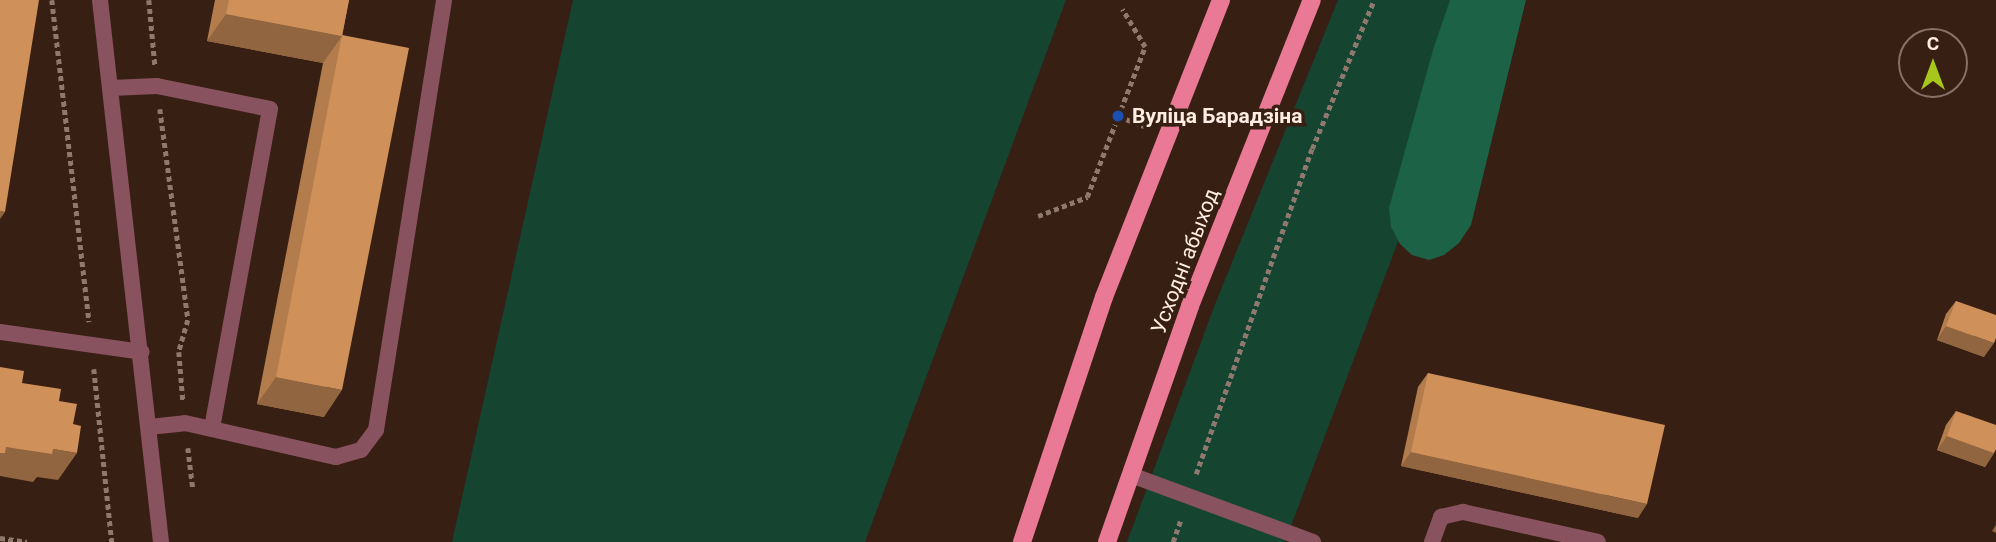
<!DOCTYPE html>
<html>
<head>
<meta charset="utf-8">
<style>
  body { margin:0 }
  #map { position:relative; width:1996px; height:542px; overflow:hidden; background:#381f13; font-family:Roboto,sans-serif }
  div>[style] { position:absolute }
  .green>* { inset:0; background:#154431 }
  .forest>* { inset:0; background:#1b6247 }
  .path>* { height:4.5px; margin-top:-2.25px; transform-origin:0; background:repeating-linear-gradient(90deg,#8f796e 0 5px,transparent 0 8.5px) }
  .lane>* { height:16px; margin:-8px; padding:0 8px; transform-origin:8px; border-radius:8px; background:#88525e }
  .primary>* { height:18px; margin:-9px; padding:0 9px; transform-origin:9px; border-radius:9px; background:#e97995 }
  .wall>* { inset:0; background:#b27c4d }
  .shaded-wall>* { inset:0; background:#91653f }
  .building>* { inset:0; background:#cf905a }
  .dots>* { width:19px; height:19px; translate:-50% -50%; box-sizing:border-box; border:4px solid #381f13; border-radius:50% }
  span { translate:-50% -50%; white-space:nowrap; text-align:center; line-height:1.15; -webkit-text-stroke:7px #381f13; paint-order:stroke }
  .poi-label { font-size:21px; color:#ffede4; font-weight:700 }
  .left { translate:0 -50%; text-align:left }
  .street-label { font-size:21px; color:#ffede4 }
  .north { position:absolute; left:1898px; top:28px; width:70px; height:70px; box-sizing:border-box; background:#381f13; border:2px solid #887167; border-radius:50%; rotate:0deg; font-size:19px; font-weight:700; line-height:28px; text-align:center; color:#ffede4 }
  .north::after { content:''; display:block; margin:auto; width:24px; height:32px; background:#a8c71d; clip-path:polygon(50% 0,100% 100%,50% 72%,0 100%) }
</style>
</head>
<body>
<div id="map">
  <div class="green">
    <div style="clip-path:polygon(573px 0,1066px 0,865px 542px,452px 542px)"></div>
    <div style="clip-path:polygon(1338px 0,1489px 0,1285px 542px,1127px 542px,1214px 307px)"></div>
  </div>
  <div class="forest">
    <div style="clip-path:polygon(1450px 0,1526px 0,1471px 225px,1459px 243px,1444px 255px,1429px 260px,1412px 255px,1400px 244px,1391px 227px,1389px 208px,1433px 50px)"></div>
  </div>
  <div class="path">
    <div style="left:52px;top:0;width:324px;rotate:83.4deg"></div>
    <div style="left:149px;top:0;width:65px;rotate:84.7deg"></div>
    <div style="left:160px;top:109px;width:213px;rotate:82.4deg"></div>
    <div style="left:188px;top:320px;width:33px;rotate:106deg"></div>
    <div style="left:179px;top:352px;width:49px;rotate:85.3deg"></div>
    <div style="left:1118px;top:116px;width:31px;rotate:21deg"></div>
    <div style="left:1038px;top:216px;width:53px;rotate:-21.2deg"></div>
    <div style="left:1087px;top:197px;width:161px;rotate:-68.9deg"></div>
    <div style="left:1145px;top:47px;width:44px;rotate:-121.2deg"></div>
    <div style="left:94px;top:369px;width:174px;rotate:84.1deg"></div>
    <div style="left:188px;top:448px;width:41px;rotate:83deg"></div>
    <div style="left:1196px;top:474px;width:345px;rotate:-70.4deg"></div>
    <div style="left:1312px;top:149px;width:161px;rotate:-67.4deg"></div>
    <div style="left:0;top:538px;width:27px;rotate:8deg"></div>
    <div style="left:1173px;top:542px;width:24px;rotate:-71deg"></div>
  </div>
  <div class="lane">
    <div style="left:100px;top:0;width:545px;rotate:83.58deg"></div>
    <div style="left:110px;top:88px;width:47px;rotate:-2.4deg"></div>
    <div style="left:157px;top:86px;width:115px;rotate:11.5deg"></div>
    <div style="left:270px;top:109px;width:325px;rotate:100.3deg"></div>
    <div style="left:0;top:332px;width:143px;rotate:8deg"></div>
    <div style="left:149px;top:427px;width:36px;rotate:-6deg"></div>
    <div style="left:185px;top:423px;width:155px;rotate:12.7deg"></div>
    <div style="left:336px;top:457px;width:26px;rotate:-16deg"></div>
    <div style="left:361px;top:450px;width:25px;rotate:-53deg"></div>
    <div style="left:376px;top:430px;width:435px;rotate:-81deg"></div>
    <div style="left:1131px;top:475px;width:194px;rotate:20.2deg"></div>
    <div style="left:1432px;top:542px;width:27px;rotate:-70deg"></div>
    <div style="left:1441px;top:517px;width:23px;rotate:-13deg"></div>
    <div style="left:1463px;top:512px;width:138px;rotate:12.5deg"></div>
  </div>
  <div class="primary">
    <div style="left:1022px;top:542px;width:258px;rotate:-71.5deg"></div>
    <div style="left:1104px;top:297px;width:319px;rotate:-68.5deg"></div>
    <div style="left:1107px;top:542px;width:250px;rotate:-70.6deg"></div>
    <div style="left:1190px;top:306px;width:329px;rotate:-68.3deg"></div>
  </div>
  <div class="wall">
    <div style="clip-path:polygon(215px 0,349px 0,342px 36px,324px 417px,257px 404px,323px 63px,207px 41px)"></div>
    <div style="clip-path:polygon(1956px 301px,1984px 357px,1937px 340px,1946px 314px)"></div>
    <div style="clip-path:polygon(1428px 373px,1638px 518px,1401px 466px,1418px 387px)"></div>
    <div style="clip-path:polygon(1956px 411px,1994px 453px,1985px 467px,1937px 450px,1946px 425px)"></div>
  </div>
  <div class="shaded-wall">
    <div style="clip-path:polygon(226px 14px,342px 36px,323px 63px,207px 41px)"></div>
    <div style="clip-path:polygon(0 211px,5px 212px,0 219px)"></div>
    <div style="clip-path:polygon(1946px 326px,1994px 343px,1984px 357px,1937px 340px)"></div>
    <div style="clip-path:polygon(276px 377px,342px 390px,324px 417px,257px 404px)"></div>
    <div style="clip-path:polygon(1947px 436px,1994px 453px,1985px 467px,1937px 450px)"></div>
    <div style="clip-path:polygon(6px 447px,53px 449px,77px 453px,58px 480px,37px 477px,33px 482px,0 476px,0 453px)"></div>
    <div style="clip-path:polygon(1411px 452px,1647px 504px,1638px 518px,1401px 466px)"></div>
    <div style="clip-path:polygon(1996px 525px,1996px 533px,1992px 531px)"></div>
  </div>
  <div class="building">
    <div style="clip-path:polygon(0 0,39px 0,5px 212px,0 211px)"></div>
    <div style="clip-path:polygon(229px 0,349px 0,342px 36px,226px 14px)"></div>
    <div style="clip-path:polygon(342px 35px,409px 48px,342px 390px,276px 377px)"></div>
    <div style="clip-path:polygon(1956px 301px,1996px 315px,1996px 338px,1994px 343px,1946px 326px)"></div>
    <div style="clip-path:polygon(0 367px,24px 371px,22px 383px,61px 389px,59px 401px,77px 404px,73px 424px,81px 426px,77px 453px,53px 449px,52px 454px,6px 447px,5px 453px,0 453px)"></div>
    <div style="clip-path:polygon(1428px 373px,1665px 425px,1647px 504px,1411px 452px)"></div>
    <div style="clip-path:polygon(1956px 411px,1996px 425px,1996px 449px,1994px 453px,1947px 436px)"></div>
  </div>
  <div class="dots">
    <div style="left:1118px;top:116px;background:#1a4fb4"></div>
  </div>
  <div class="poi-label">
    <span class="left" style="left:1132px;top:116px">Вуліца Барадзіна</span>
  </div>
  <div class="street-label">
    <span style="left:1185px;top:261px;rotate:-69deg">Усходні абыход</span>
  </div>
  <div class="north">С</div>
</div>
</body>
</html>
